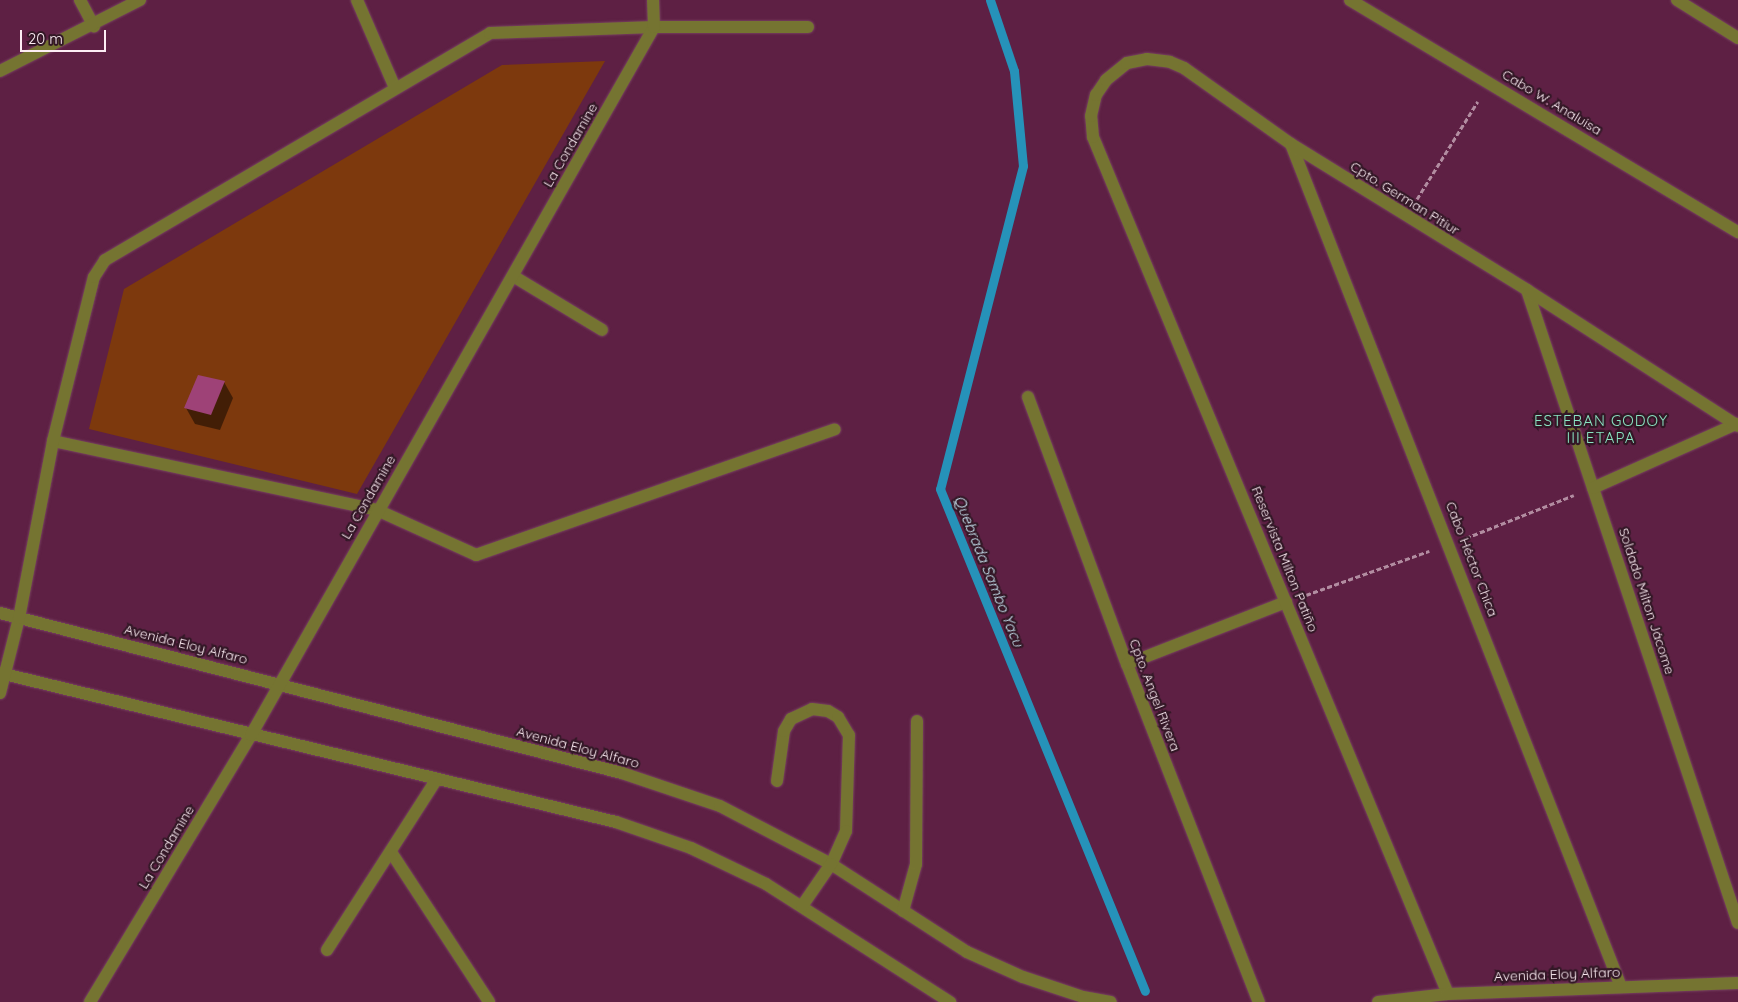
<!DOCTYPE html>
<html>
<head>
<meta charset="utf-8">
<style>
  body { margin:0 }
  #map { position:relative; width:1738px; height:1002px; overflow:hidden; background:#5e2044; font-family:Quicksand,sans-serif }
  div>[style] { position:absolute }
  .green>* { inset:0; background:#7d390d }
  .shadow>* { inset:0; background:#0007 }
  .stream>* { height:9px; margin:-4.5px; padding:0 4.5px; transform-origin:4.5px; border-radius:4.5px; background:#2692b9 }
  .building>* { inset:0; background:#9e4277 }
  .path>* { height:3px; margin-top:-1.5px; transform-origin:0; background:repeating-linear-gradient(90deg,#b28da1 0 5px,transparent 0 7.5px) }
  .roads { filter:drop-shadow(0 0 1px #774160) drop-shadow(0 0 1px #774160) }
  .minor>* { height:12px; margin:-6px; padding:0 6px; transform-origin:6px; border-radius:6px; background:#757431 }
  span { translate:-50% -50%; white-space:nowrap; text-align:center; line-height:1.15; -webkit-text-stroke:4.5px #331726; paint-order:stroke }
  .street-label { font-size:14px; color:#fdedf4 }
  .neighbourhood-label { font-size:15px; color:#8ae4c2; letter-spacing:1px }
  .water-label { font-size:15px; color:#c9e4f1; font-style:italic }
  .scale { position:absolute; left:20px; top:30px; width:86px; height:22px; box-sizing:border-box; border:2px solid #fdedf4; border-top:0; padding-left:6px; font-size:15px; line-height:18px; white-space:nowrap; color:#fdedf4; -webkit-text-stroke:4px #331726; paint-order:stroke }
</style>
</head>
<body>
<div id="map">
  <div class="green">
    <div style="clip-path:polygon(605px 61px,357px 494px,89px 429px,124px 289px,502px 65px)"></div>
  </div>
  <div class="shadow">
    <div style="clip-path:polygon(224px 382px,233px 398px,220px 430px,195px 424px,186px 408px)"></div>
  </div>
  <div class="stream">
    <div style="left:990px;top:0;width:75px;rotate:71.3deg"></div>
    <div style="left:1014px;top:71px;width:95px;rotate:84.6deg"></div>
    <div style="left:1023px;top:166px;width:333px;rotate:104.4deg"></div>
    <div style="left:940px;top:489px;width:542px;rotate:67.79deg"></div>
  </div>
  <div class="building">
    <div style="clip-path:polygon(198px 375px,225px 381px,211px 415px,184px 408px)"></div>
  </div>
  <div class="path">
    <div style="left:1417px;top:199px;width:115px;rotate:-58.1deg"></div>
    <div style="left:1466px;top:538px;width:116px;rotate:-21.7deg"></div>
    <div style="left:1306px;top:595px;width:131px;rotate:-19.7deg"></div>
  </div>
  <div class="roads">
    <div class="minor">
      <div style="left:80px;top:0;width:30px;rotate:62deg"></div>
      <div style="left:357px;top:0;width:96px;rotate:66.6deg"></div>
      <div style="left:1350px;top:0;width:452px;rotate:30.9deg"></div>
      <div style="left:1677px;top:0;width:72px;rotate:31.9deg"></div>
      <div style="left:0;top:71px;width:157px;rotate:-26.9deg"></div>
      <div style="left:1291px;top:144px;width:905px;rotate:68.62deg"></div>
      <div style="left:513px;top:276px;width:104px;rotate:31.2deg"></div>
      <div style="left:1527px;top:290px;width:667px;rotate:71.57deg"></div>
      <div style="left:1028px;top:397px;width:285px;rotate:69.7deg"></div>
      <div style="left:1127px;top:664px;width:363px;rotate:68.7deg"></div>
      <div style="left:53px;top:441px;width:331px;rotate:12deg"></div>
      <div style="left:377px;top:510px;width:109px;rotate:24.4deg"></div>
      <div style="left:476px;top:555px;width:380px;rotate:-19.3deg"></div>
      <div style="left:1593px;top:488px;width:157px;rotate:-24.1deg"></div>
      <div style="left:0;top:613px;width:642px;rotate:14.43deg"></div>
      <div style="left:622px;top:773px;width:103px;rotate:18.6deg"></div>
      <div style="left:720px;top:806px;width:125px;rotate:27.6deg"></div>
      <div style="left:831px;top:864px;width:162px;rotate:32.9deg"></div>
      <div style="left:967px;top:952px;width:61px;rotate:24.1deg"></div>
      <div style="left:1023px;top:977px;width:63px;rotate:18.4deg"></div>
      <div style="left:1083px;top:997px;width:28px;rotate:10deg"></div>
      <div style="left:1127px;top:664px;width:171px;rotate:-21.3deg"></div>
      <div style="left:0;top:673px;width:634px;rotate:13.6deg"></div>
      <div style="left:616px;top:822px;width:79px;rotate:19.1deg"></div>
      <div style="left:691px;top:848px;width:83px;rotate:25.6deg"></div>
      <div style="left:766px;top:884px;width:219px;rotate:32.7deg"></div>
      <div style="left:0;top:693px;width:77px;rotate:-75.8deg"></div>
      <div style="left:19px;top:618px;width:180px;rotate:-79.1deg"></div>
      <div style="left:53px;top:441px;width:169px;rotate:-76deg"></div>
      <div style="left:94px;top:277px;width:20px;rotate:-57deg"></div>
      <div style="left:105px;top:260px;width:447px;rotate:-30.5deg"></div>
      <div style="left:490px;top:33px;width:164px;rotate:-2.1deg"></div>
      <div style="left:654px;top:27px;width:154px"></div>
      <div style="left:777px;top:781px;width:50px;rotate:-82deg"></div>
      <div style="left:784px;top:731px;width:14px;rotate:-60deg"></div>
      <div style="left:791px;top:719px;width:23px;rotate:-25deg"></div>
      <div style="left:812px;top:709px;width:16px;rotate:7deg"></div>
      <div style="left:828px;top:711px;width:12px;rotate:31deg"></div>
      <div style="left:838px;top:717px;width:21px;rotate:59deg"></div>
      <div style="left:849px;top:735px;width:96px;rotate:91.8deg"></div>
      <div style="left:846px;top:831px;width:36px;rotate:114deg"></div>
      <div style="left:831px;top:864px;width:51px;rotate:124.6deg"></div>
      <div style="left:391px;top:852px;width:179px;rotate:56.8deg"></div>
      <div style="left:903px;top:911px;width:49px;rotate:-74.5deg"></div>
      <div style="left:916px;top:864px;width:143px;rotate:-89.6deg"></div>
      <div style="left:327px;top:950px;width:202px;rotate:-57.3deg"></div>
      <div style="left:1448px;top:994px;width:928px;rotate:-112.5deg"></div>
      <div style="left:1093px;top:137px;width:21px;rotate:-95deg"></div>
      <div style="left:1091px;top:116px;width:22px;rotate:-77deg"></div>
      <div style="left:1096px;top:95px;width:18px;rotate:-56deg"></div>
      <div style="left:1106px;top:80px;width:27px;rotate:-39deg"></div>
      <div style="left:1127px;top:63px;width:20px;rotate:-11deg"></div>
      <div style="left:1147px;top:59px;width:23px;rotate:7deg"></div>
      <div style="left:1170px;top:62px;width:15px;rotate:23deg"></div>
      <div style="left:1184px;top:68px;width:131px;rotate:35.4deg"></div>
      <div style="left:1291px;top:144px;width:278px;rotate:31.7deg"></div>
      <div style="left:1527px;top:290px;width:251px;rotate:32.8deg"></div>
      <div style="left:90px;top:1002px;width:312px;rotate:-58.9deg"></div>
      <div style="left:251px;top:735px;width:815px;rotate:-60.35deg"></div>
      <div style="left:654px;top:27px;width:27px;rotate:-92deg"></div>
      <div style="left:1378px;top:1002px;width:70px;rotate:-6.5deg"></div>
      <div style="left:1448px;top:994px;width:290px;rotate:-2.2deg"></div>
    </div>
  </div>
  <div class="street-label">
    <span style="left:1552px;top:102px;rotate:31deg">Cabo W. Analuisa</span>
    <span style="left:570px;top:145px;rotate:-60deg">La Condamine</span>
    <span style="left:1405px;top:198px;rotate:32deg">Cpto. German Pitiur</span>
    <span style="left:368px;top:497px;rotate:-60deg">La Condamine</span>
    <span style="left:1285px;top:559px;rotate:68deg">Reservista Milton Patiño</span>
    <span style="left:1472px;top:559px;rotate:69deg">Cabo Héctor Chica</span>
    <span style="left:1647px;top:601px;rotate:72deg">Soldado Milton Jácome</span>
    <span style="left:186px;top:644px;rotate:14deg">Avenida Eloy Alfaro</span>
    <span style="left:1155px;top:695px;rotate:69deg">Cpto. Angel Rivera</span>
    <span style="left:578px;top:747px;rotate:15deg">Avenida Eloy Alfaro</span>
    <span style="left:166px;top:847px;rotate:-59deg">La Condamine</span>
    <span style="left:1557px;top:974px;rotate:-2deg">Avenida Eloy Alfaro</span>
  </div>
  <div class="neighbourhood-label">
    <span style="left:1601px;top:429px">ESTEBAN GODOY<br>III ETAPA</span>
  </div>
  <div class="water-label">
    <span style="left:989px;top:571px;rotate:68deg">Quebrada Sambo Yacu</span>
  </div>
  <div class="scale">20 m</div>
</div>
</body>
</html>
